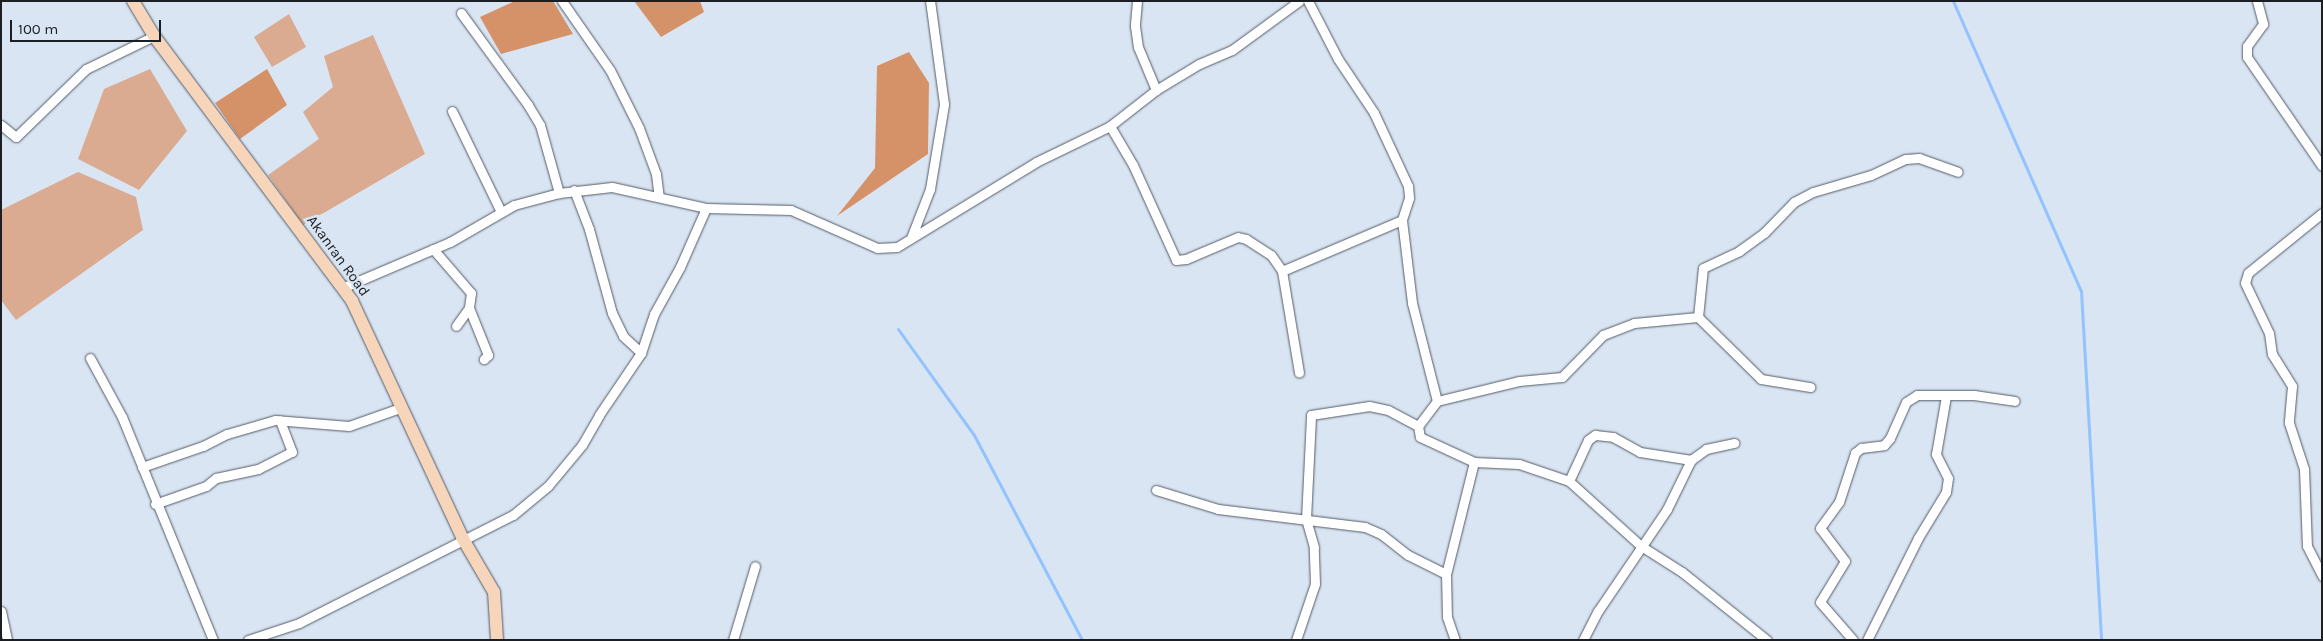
<!DOCTYPE html>
<html>
<head>
<meta charset="utf-8">
<style>
  body { margin:0 }
  #map { position:relative; width:2323px; height:641px; overflow:hidden; background:#dae5f3; font-family:Karla,sans-serif }
  div>[style] { position:absolute }
  .green>* { inset:0; background:#daab90 }
  .forest>* { inset:0; background:#d59268 }
  .stream>* { height:3px; margin:-1.5px; padding:0 1.5px; transform-origin:1.5px; border-radius:1.5px; background:#92c3fe }
  .roads { filter:drop-shadow(0 0 1px #525b67) drop-shadow(0 0 1px #525b67) }
  .street>* { height:9px; margin:-4.5px; padding:0 4.5px; transform-origin:4.5px; border-radius:4.5px; background:#fff }
  .secondary>* { height:12px; margin:-6px; padding:0 6px; transform-origin:6px; border-radius:6px; background:#f7d5bb }
  span { translate:-50% -50%; white-space:nowrap; text-align:center; line-height:1.15; -webkit-text-stroke:5px #dae5f3; paint-order:stroke }
  .street-label { font-size:15px; color:#1b1f24 }
  .frame { position:absolute; inset:0; border:2px solid #1b1f24; pointer-events:none }
  .scale { position:absolute; left:10px; top:20px; width:151px; height:22px; box-sizing:border-box; border:2px solid #1b1f24; border-top:0; padding-left:6px; font-size:15px; line-height:18px; white-space:nowrap; color:#1b1f24; -webkit-text-stroke:4px #dae5f3; paint-order:stroke }
</style>
</head>
<body>
<div id="map">
  <div class="green">
    <div style="clip-path:polygon(289px 14px,306px 47px,272px 67px,254px 37px)"></div>
    <div style="clip-path:polygon(373px 35px,425px 154px,303px 225px,268px 175px,319px 139px,303px 112px,333px 87px,324px 56px)"></div>
    <div style="clip-path:polygon(150px 69px,187px 131px,139px 190px,78px 159px,104px 89px)"></div>
    <div style="clip-path:polygon(78px 172px,136px 197px,143px 230px,16px 320px,1px 300px,1px 210px)"></div>
  </div>
  <div class="forest">
    <div style="clip-path:polygon(515px 1px,553px 1px,573px 34px,501px 54px,480px 17px)"></div>
    <div style="clip-path:polygon(634px 1px,700px 1px,704px 12px,661px 37px)"></div>
    <div style="clip-path:polygon(909px 52px,929px 83px,928px 154px,837px 216px,875px 168px,877px 66px)"></div>
    <div style="clip-path:polygon(267px 69px,287px 105px,240px 139px,215px 103px)"></div>
  </div>
  <div class="stream">
    <div style="left:1953px;top:1px;width:317px;rotate:66.2deg"></div>
    <div style="left:2081px;top:291px;width:350px;rotate:86.7deg"></div>
    <div style="left:898px;top:329px;width:130px;rotate:54.4deg"></div>
    <div style="left:974px;top:435px;width:232px;rotate:62.2deg"></div>
  </div>
  <div class="roads">
    <div class="street">
      <div style="left:562px;top:1px;width:84px;rotate:55.2deg"></div>
      <div style="left:610px;top:70px;width:65px;rotate:63.4deg"></div>
      <div style="left:639px;top:128px;width:49px;rotate:69.7deg"></div>
      <div style="left:656px;top:174px;width:23px;rotate:83deg"></div>
      <div style="left:1137px;top:1px;width:25px;rotate:95deg"></div>
      <div style="left:1135px;top:26px;width:21px;rotate:82deg"></div>
      <div style="left:1138px;top:47px;width:47px;rotate:67.3deg"></div>
      <div style="left:1308px;top:1px;width:65px;rotate:62.7deg"></div>
      <div style="left:1338px;top:59px;width:65px;rotate:56.3deg"></div>
      <div style="left:1374px;top:113px;width:81px;rotate:65deg"></div>
      <div style="left:1408px;top:186px;width:12px;rotate:85deg"></div>
      <div style="left:1409px;top:198px;width:23px;rotate:108deg"></div>
      <div style="left:1402px;top:220px;width:84px;rotate:83.1deg"></div>
      <div style="left:1412px;top:303px;width:101px;rotate:75.7deg"></div>
      <div style="left:1437px;top:401px;width:31px;rotate:127deg"></div>
      <div style="left:1418px;top:426px;width:11px;rotate:80deg"></div>
      <div style="left:1420px;top:437px;width:60px;rotate:24.8deg"></div>
      <div style="left:1474px;top:462px;width:115px;rotate:104deg"></div>
      <div style="left:1446px;top:574px;width:43px;rotate:88.7deg"></div>
      <div style="left:1447px;top:617px;width:24px;rotate:71deg"></div>
      <div style="left:2257px;top:1px;width:24px;rotate:75deg"></div>
      <div style="left:2263px;top:24px;width:27px;rotate:126deg"></div>
      <div style="left:2247px;top:46px;width:11px;rotate:90deg"></div>
      <div style="left:2247px;top:57px;width:132px;rotate:55.5deg"></div>
      <div style="left:461px;top:13px;width:114px;rotate:53.9deg"></div>
      <div style="left:528px;top:105px;width:23px;rotate:59deg"></div>
      <div style="left:540px;top:125px;width:71px;rotate:74.4deg"></div>
      <div style="left:452px;top:111px;width:112px;rotate:64.1deg"></div>
      <div style="left:1px;top:125px;width:19px;rotate:39deg"></div>
      <div style="left:16px;top:137px;width:98px;rotate:-44.2deg"></div>
      <div style="left:86px;top:69px;width:76px;rotate:-25.9deg"></div>
      <div style="left:1110px;top:126px;width:45px;rotate:59.5deg"></div>
      <div style="left:1133px;top:165px;width:104px;rotate:65.6deg"></div>
      <div style="left:1176px;top:260px;width:10px;rotate:-6deg"></div>
      <div style="left:1186px;top:259px;width:56px;rotate:-22.9deg"></div>
      <div style="left:1238px;top:237px;width:8px;rotate:14deg"></div>
      <div style="left:1246px;top:239px;width:30px;rotate:33deg"></div>
      <div style="left:1271px;top:255px;width:19px;rotate:55deg"></div>
      <div style="left:1282px;top:271px;width:103px;rotate:80.5deg"></div>
      <div style="left:574px;top:190px;width:42px;rotate:69deg"></div>
      <div style="left:589px;top:229px;width:87px;rotate:74.7deg"></div>
      <div style="left:612px;top:313px;width:25px;rotate:64deg"></div>
      <div style="left:623px;top:336px;width:25px;rotate:43deg"></div>
      <div style="left:641px;top:353px;width:41px;rotate:-71.6deg"></div>
      <div style="left:654px;top:314px;width:54px;rotate:-61deg"></div>
      <div style="left:680px;top:267px;width:64px;rotate:-66.2deg"></div>
      <div style="left:2322px;top:213px;width:95px;rotate:141deg"></div>
      <div style="left:2248px;top:273px;width:10px;rotate:107deg"></div>
      <div style="left:2245px;top:283px;width:55px;rotate:64.4deg"></div>
      <div style="left:2269px;top:333px;width:21px;rotate:82deg"></div>
      <div style="left:2272px;top:354px;width:38px;rotate:58deg"></div>
      <div style="left:2292px;top:386px;width:37px;rotate:95deg"></div>
      <div style="left:2289px;top:423px;width:48px;rotate:71.9deg"></div>
      <div style="left:2304px;top:469px;width:77px;rotate:87.8deg"></div>
      <div style="left:2307px;top:546px;width:34px;rotate:63deg"></div>
      <div style="left:911px;top:238px;width:53px;rotate:-68.8deg"></div>
      <div style="left:930px;top:189px;width:86px;rotate:-80.6deg"></div>
      <div style="left:944px;top:104px;width:104px;rotate:-97.7deg"></div>
      <div style="left:433px;top:249px;width:58px;rotate:49.2deg"></div>
      <div style="left:471px;top:293px;width:15px;rotate:98deg"></div>
      <div style="left:469px;top:308px;width:22px;rotate:126deg"></div>
      <div style="left:1282px;top:271px;width:130px;rotate:-23deg"></div>
      <div style="left:342px;top:288px;width:117px;rotate:-23.1deg"></div>
      <div style="left:450px;top:242px;width:74px;rotate:-30deg"></div>
      <div style="left:514px;top:205px;width:47px;rotate:-14.9deg"></div>
      <div style="left:559px;top:193px;width:53px;rotate:-6.5deg"></div>
      <div style="left:612px;top:187px;width:96px;rotate:12.6deg"></div>
      <div style="left:706px;top:208px;width:85px;rotate:1.3deg"></div>
      <div style="left:791px;top:210px;width:94px;rotate:23.8deg"></div>
      <div style="left:877px;top:248px;width:20px;rotate:-3deg"></div>
      <div style="left:897px;top:247px;width:163px;rotate:-31.4deg"></div>
      <div style="left:1036px;top:162px;width:82px;rotate:-25.9deg"></div>
      <div style="left:1110px;top:126px;width:58px;rotate:-38deg"></div>
      <div style="left:1156px;top:90px;width:50px;rotate:-31.2deg"></div>
      <div style="left:1199px;top:64px;width:36px;rotate:-23deg"></div>
      <div style="left:1232px;top:50px;width:83px;rotate:-36.2deg"></div>
      <div style="left:469px;top:308px;width:51px;rotate:68deg"></div>
      <div style="left:488px;top:355px;width:6px;rotate:135deg"></div>
      <div style="left:1698px;top:317px;width:88px;rotate:44.5deg"></div>
      <div style="left:1761px;top:379px;width:50px;rotate:9.3deg"></div>
      <div style="left:90px;top:358px;width:67px;rotate:61.5deg"></div>
      <div style="left:122px;top:417px;width:241px;rotate:67.8deg"></div>
      <div style="left:1437px;top:401px;width:84px;rotate:-13.7deg"></div>
      <div style="left:1519px;top:381px;width:43px;rotate:-5.3deg"></div>
      <div style="left:1562px;top:377px;width:59px;rotate:-45.7deg"></div>
      <div style="left:1603px;top:335px;width:33px;rotate:-21deg"></div>
      <div style="left:1634px;top:323px;width:64px;rotate:-5.4deg"></div>
      <div style="left:1698px;top:317px;width:49px;rotate:-84.2deg"></div>
      <div style="left:1703px;top:268px;width:40px;rotate:-25deg"></div>
      <div style="left:1739px;top:251px;width:31px;rotate:-36deg"></div>
      <div style="left:1764px;top:233px;width:43px;rotate:-45.9deg"></div>
      <div style="left:1794px;top:202px;width:21px;rotate:-28deg"></div>
      <div style="left:1813px;top:192px;width:60px;rotate:-16.3deg"></div>
      <div style="left:1871px;top:175px;width:38px;rotate:-25deg"></div>
      <div style="left:1906px;top:159px;width:13px;rotate:-4deg"></div>
      <div style="left:1919px;top:158px;width:41px;rotate:19.7deg"></div>
      <div style="left:1474px;top:462px;width:45px;rotate:2.5deg"></div>
      <div style="left:1519px;top:464px;width:53px;rotate:18.8deg"></div>
      <div style="left:1569px;top:481px;width:97px;rotate:42.1deg"></div>
      <div style="left:1641px;top:546px;width:49px;rotate:32.4deg"></div>
      <div style="left:1682px;top:572px;width:109px;rotate:38.7deg"></div>
      <div style="left:142px;top:467px;width:65px;rotate:-19deg"></div>
      <div style="left:203px;top:446px;width:27px;rotate:-27deg"></div>
      <div style="left:227px;top:434px;width:50px;rotate:-16.3deg"></div>
      <div style="left:275px;top:420px;width:74px;rotate:4.6deg"></div>
      <div style="left:349px;top:426px;width:54px;rotate:-19.4deg"></div>
      <div style="left:1569px;top:481px;width:45px;rotate:-65.1deg"></div>
      <div style="left:1588px;top:440px;width:9px;rotate:-36deg"></div>
      <div style="left:1595px;top:435px;width:18px;rotate:6deg"></div>
      <div style="left:1613px;top:437px;width:31px;rotate:29deg"></div>
      <div style="left:1640px;top:452px;width:52px;rotate:8.9deg"></div>
      <div style="left:1156px;top:490px;width:65px;rotate:17deg"></div>
      <div style="left:1218px;top:509px;width:148px;rotate:7deg"></div>
      <div style="left:1365px;top:527px;width:17px;rotate:24deg"></div>
      <div style="left:1381px;top:534px;width:34px;rotate:38deg"></div>
      <div style="left:1408px;top:555px;width:42px;rotate:26.6deg"></div>
      <div style="left:155px;top:504px;width:54px;rotate:-19.4deg"></div>
      <div style="left:206px;top:486px;width:13px;rotate:-39deg"></div>
      <div style="left:216px;top:478px;width:43px;rotate:-12.1deg"></div>
      <div style="left:258px;top:469px;width:38px;rotate:-27deg"></div>
      <div style="left:292px;top:452px;width:34px;rotate:-111deg"></div>
      <div style="left:1px;top:611px;width:30px;rotate:78deg"></div>
      <div style="left:248px;top:640px;width:54px;rotate:-18.4deg"></div>
      <div style="left:299px;top:623px;width:240px;rotate:-26.8deg"></div>
      <div style="left:513px;top:515px;width:45px;rotate:-39.6deg"></div>
      <div style="left:548px;top:486px;width:53px;rotate:-50.3deg"></div>
      <div style="left:582px;top:445px;width:34px;rotate:-60deg"></div>
      <div style="left:599px;top:415px;width:75px;rotate:-55.9deg"></div>
      <div style="left:733px;top:640px;width:77px;rotate:-73.4deg"></div>
      <div style="left:1296px;top:640px;width:59px;rotate:-71.3deg"></div>
      <div style="left:1315px;top:584px;width:37px;rotate:-92deg"></div>
      <div style="left:1314px;top:547px;width:29px;rotate:-106deg"></div>
      <div style="left:1306px;top:519px;width:104px;rotate:-87.2deg"></div>
      <div style="left:1311px;top:415px;width:59px;rotate:-8.8deg"></div>
      <div style="left:1369px;top:406px;width:19px;rotate:12deg"></div>
      <div style="left:1388px;top:410px;width:34px;rotate:28deg"></div>
      <div style="left:1583px;top:640px;width:33px;rotate:-63deg"></div>
      <div style="left:1598px;top:611px;width:123px;rotate:-55.9deg"></div>
      <div style="left:1667px;top:509px;width:55px;rotate:-63.9deg"></div>
      <div style="left:1691px;top:460px;width:19px;rotate:-36deg"></div>
      <div style="left:1706px;top:449px;width:29px;rotate:-12deg"></div>
      <div style="left:1853px;top:640px;width:50px;rotate:-131deg"></div>
      <div style="left:1820px;top:602px;width:48px;rotate:-58.6deg"></div>
      <div style="left:1845px;top:561px;width:41px;rotate:-127.1deg"></div>
      <div style="left:1820px;top:528px;width:32px;rotate:-54deg"></div>
      <div style="left:1839px;top:502px;width:52px;rotate:-71.9deg"></div>
      <div style="left:1855px;top:453px;width:8px;rotate:-40deg"></div>
      <div style="left:1861px;top:448px;width:23px;rotate:-7deg"></div>
      <div style="left:1884px;top:445px;width:9px;rotate:-49deg"></div>
      <div style="left:1890px;top:438px;width:39px;rotate:-66deg"></div>
      <div style="left:1906px;top:402px;width:13px;rotate:-32deg"></div>
      <div style="left:1917px;top:395px;width:57px"></div>
      <div style="left:1974px;top:395px;width:41px;rotate:8.3deg"></div>
      <div style="left:1867px;top:640px;width:114px;rotate:-63.4deg"></div>
      <div style="left:1918px;top:538px;width:54px;rotate:-58.7deg"></div>
      <div style="left:1946px;top:492px;width:14px;rotate:-82deg"></div>
      <div style="left:1948px;top:478px;width:27px;rotate:-117deg"></div>
      <div style="left:1936px;top:454px;width:59px;rotate:-80.2deg"></div>
    </div>
    <div class="secondary">
      <div style="left:133px;top:1px;width:41px;rotate:59deg"></div>
      <div style="left:154px;top:36px;width:331px;rotate:53.2deg"></div>
      <div style="left:352px;top:301px;width:263px;rotate:65deg"></div>
      <div style="left:463px;top:539px;width:61px;rotate:59.7deg"></div>
      <div style="left:494px;top:592px;width:48px;rotate:86.4deg"></div>
    </div>
  </div>
  <div class="street-label">
    <span style="left:338px;top:256px;rotate:54deg">Akanran Road</span>
  </div>
  <div class="frame"></div>
  <div class="scale">100 m</div>
</div>
</body>
</html>
